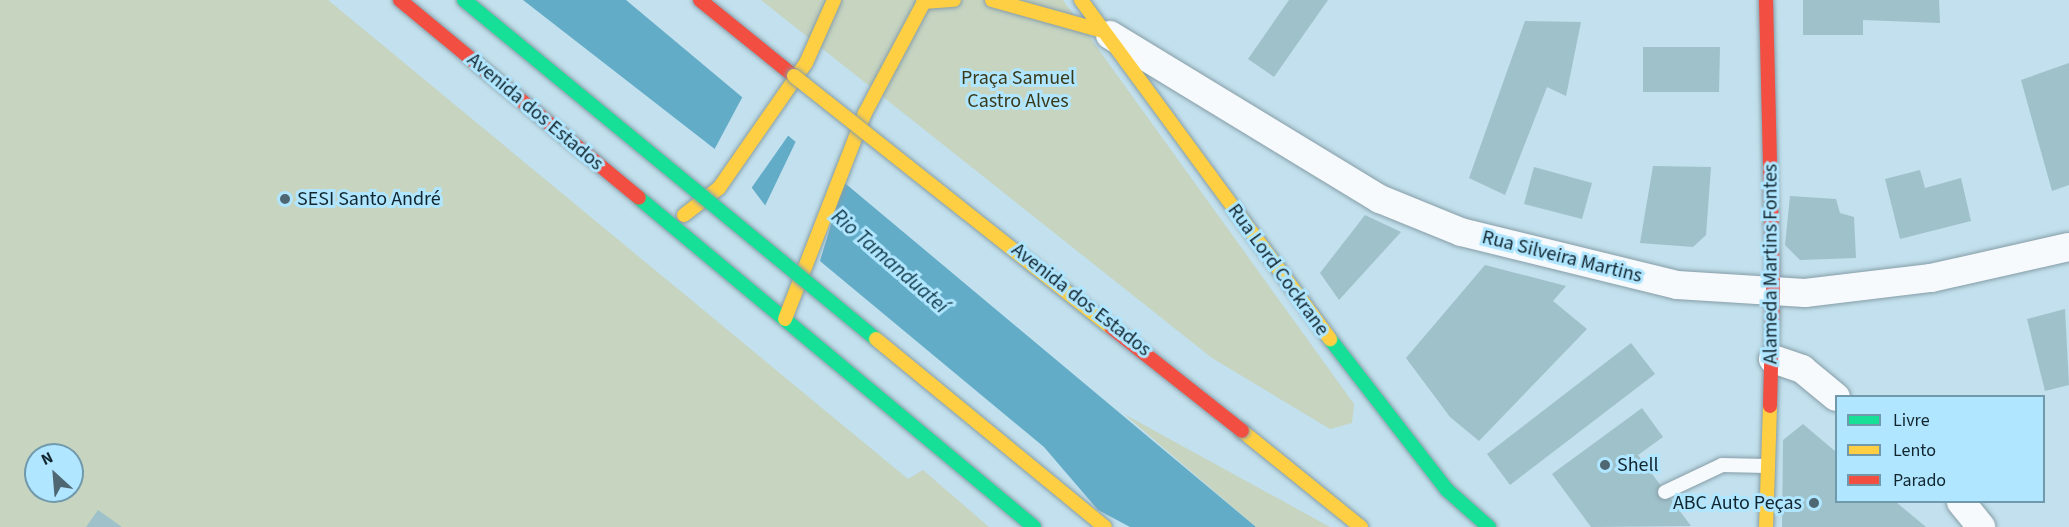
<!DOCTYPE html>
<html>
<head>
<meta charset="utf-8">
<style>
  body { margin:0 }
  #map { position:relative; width:2069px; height:527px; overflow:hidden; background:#c2e0ed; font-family:"Source Sans 3",sans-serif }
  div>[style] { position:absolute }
  .green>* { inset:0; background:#c6d4c0 }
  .water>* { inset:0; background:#63acc8 }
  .pier>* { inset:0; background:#c2e0ed }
  .building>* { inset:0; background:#9fc1ca }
  .roads { filter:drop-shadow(0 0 2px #869da7) drop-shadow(0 0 2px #869da7) }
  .lane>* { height:14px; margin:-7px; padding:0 7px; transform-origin:7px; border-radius:7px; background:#f6fafc }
  .street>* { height:28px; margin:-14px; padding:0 14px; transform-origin:14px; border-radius:14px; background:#f6fafc }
  .fast>* { height:14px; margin:-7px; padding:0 7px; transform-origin:7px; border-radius:7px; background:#16e098 }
  .slow>* { height:14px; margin:-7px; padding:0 7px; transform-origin:7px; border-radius:7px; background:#ffcf43 }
  .jam>* { height:14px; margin:-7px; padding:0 7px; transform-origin:7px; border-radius:7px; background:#f24e42 }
  .bridges { filter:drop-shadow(0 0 2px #869da7) drop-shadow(0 0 2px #869da7) }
  .fast-bridge>* { height:14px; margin:-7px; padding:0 7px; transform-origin:7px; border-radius:7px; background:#16e098 }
  .slow-bridge>* { height:14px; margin:-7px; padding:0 7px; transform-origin:7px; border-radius:7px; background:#ffcf43 }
  .jam-bridge>* { height:14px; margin:-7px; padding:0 7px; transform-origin:7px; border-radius:7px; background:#f24e42 }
  .dots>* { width:16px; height:16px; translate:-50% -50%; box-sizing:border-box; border:3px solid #b0e6ff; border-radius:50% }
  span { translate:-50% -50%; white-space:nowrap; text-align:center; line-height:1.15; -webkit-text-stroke:6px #b0e6ff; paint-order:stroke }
  .park-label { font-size:20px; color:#3a3917 }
  .street-label { font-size:20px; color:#11262f }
  .poi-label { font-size:20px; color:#11262f }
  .left { translate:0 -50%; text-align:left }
  .right { translate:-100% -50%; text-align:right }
  .water-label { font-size:21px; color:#113949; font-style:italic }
  .legend { position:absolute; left:1835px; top:395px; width:210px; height:108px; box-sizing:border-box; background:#b0e6ff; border:2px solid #7099ac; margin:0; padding:8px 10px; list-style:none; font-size:18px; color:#11262f }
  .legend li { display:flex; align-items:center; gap:12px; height:30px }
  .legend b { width:30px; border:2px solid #7099ac }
  .north { position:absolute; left:24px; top:443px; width:60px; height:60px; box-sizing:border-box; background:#b0e6ff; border:2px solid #7099ac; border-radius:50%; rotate:334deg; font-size:16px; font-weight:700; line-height:24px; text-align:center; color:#11262f }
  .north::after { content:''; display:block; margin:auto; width:21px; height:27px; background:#4f6772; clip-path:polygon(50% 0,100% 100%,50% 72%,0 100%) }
</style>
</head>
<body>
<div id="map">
  <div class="green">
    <div style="clip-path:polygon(evenodd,0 0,328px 0,908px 479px,923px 470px,989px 527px,0 527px,0 0,36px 455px,72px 455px,72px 491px,36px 491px,36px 455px)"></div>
    <div style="clip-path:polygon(761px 0,1063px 0,1354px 404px,1352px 423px,1330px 429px,1212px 358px)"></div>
    <div style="clip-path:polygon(1124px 414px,1330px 527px,1256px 527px)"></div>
  </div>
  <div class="water">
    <div style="clip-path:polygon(523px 0,626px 0,1256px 527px,1130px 527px,1098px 510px,1044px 447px,785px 232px,734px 164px)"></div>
  </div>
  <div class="pier">
    <div style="clip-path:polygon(744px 94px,790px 133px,750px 190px,713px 152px)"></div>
    <div style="clip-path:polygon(797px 139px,845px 179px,819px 264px,783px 234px,764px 208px)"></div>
  </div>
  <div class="building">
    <div style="clip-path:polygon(1289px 0,1328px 0,1274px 77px,1248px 59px)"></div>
    <div style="clip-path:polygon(1803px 0,1939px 0,1940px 23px,1863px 20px,1863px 35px,1803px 35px)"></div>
    <div style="clip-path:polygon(1525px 21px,1581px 22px,1566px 96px,1547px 87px,1505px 195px,1469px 178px)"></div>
    <div style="clip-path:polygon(1643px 47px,1720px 47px,1719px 92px,1643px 92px)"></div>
    <div style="clip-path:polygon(2069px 63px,2069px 185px,2052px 191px,2021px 80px)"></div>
    <div style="clip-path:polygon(1653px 166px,1711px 167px,1706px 235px,1693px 247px,1640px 243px)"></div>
    <div style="clip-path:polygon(1534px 167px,1592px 183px,1582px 219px,1524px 204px)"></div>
    <div style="clip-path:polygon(1920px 170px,1925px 188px,1961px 178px,1971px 221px,1900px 239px,1885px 179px)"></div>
    <div style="clip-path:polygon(1790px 196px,1836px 199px,1840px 213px,1854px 217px,1856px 258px,1800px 260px,1785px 245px)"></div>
    <div style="clip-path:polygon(1365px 215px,1401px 232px,1339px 300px,1320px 273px)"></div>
    <div style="clip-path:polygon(1485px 265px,1566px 286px,1553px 301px,1587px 329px,1479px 441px,1450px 417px,1406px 358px)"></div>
    <div style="clip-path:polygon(2065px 309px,2069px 385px,2045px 391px,2027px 319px)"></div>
    <div style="clip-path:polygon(1631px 343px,1655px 374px,1510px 485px,1487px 454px)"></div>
    <div style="clip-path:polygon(1642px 408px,1663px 437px,1638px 455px,1691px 526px,1591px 527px,1552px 474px)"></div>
    <div style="clip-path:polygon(1803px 424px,1836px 452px,1836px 502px,1896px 502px,1926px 527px,1782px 527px,1783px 440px)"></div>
    <div style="clip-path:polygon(98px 510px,122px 527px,86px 527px)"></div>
  </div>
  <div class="roads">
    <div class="lane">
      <div style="left:1665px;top:492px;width:63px;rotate:-25.3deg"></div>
      <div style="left:1722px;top:465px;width:45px;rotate:1.3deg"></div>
    </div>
    <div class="street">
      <div style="left:1110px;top:35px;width:316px;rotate:31.3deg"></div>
      <div style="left:1380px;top:199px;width:87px;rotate:22.2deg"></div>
      <div style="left:1461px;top:232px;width:222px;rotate:13.8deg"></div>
      <div style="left:1677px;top:285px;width:128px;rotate:3.6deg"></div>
      <div style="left:1805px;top:293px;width:127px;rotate:-6.8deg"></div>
      <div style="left:1931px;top:278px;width:141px;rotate:-12.7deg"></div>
      <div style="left:1773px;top:359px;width:31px;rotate:19deg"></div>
      <div style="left:1802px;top:369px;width:44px;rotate:39.5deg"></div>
      <div style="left:1961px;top:502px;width:32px;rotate:51deg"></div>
    </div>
    <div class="fast">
      <div style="left:639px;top:198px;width:514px;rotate:39.79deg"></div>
      <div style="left:1330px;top:339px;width:191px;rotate:52.2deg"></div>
      <div style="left:1447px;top:490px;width:56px;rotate:41.4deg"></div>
    </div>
    <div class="slow">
      <div style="left:992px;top:0;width:115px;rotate:15.6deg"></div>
      <div style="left:1081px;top:0;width:421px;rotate:53.7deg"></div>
      <div style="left:923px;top:2px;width:31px;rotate:-4deg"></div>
      <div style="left:684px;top:215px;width:44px;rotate:-37.6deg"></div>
      <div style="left:719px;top:188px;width:152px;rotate:-55.2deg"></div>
      <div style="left:806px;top:63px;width:69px;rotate:-66deg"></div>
      <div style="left:785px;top:319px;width:221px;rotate:-68.8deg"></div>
      <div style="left:865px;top:113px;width:128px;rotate:-62deg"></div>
      <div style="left:1242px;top:431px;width:153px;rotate:38.9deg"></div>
      <div style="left:1766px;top:527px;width:121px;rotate:-88.1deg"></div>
    </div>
    <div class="jam">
      <div style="left:400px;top:0;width:310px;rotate:39.6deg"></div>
      <div style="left:700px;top:0;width:121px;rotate:39deg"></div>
      <div style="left:1766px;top:0;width:291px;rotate:88.6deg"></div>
      <div style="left:1773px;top:291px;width:115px;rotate:91.5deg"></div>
    </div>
  </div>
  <div class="bridges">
    <div class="fast-bridge">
      <div style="left:464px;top:0;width:534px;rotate:39.45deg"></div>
    </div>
    <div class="slow-bridge">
      <div style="left:794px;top:76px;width:404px;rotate:38.4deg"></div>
      <div style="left:876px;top:339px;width:296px;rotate:39.4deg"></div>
    </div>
    <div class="jam-bridge">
      <div style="left:1111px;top:327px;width:167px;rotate:38.4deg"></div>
    </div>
  </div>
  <div class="dots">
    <div style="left:285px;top:199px;background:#4f6772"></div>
    <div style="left:1605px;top:465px;background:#4f6772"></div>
    <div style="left:1814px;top:503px;background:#4f6772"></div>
  </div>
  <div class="park-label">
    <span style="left:1018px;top:90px">Praça Samuel<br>Castro Alves</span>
  </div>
  <div class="street-label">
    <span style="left:535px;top:112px;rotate:40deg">Avenida dos Estados</span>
    <span style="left:1562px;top:257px;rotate:14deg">Rua Silveira Martins</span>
    <span style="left:1771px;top:264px;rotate:-90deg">Alameda Martins Fontes</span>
    <span style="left:1278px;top:270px;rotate:54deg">Rua Lord Cockrane</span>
    <span style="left:1081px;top:300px;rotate:38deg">Avenida dos Estados</span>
  </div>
  <div class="poi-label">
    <span class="left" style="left:297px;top:199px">SESI Santo André</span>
    <span class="left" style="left:1617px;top:465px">Shell</span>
    <span class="right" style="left:1802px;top:503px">ABC Auto Peças</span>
  </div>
  <div class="water-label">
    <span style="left:890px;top:261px;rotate:41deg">Rio Tamanduateí</span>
  </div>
  <ul class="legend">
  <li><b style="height:8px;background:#16e098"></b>Livre</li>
  <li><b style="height:8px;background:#ffcf43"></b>Lento</li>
  <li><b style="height:8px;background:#f24e42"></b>Parado</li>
  </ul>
  <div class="north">N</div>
</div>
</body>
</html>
